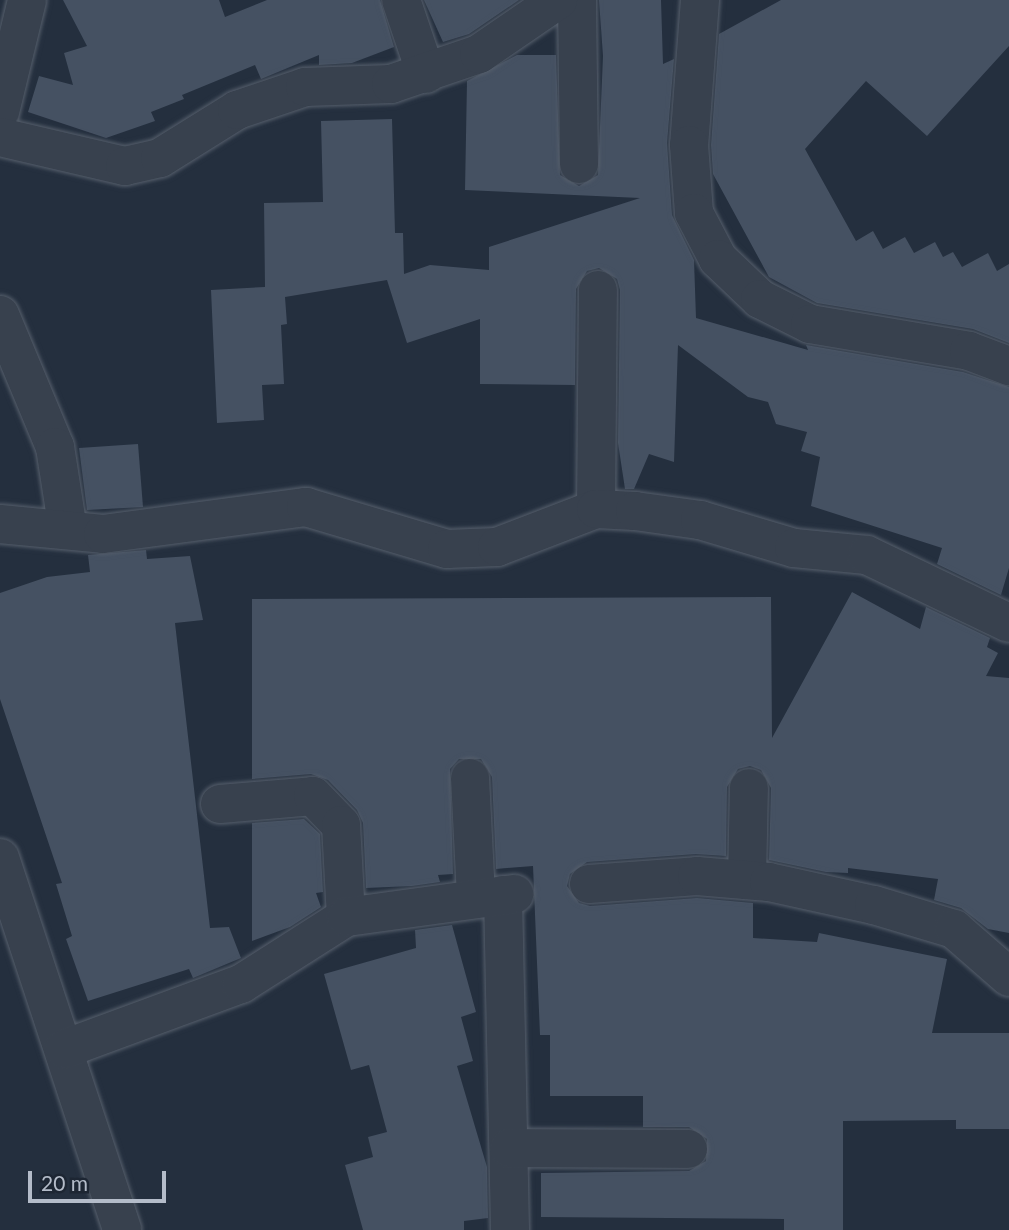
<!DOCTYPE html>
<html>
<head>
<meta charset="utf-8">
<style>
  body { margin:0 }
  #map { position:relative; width:1009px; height:1230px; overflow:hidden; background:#242f3e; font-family:Lato,sans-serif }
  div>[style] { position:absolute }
  .building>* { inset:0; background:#455162 }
  .roads { filter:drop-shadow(0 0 2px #565f6c) drop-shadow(0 0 2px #565f6c) }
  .minor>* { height:38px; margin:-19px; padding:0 19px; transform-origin:19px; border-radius:19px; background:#38414e }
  span { translate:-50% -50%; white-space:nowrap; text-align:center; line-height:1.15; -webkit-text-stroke:6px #1d2633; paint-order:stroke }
  .scale { position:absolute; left:28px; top:1171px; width:138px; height:32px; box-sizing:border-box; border:4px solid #b4bcc9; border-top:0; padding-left:9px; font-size:21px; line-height:24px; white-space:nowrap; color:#b4bcc9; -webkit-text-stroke:5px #1d2633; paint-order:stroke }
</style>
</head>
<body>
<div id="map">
  <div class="building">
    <div style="clip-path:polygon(63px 0,219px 0,225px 17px,267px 0,380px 0,394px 47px,352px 63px,319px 65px,319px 55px,261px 79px,255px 65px,182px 95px,184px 99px,151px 112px,155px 121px,106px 138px,28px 112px,39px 76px,73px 85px,64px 53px,87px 46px)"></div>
    <div style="clip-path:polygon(424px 0,519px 0,469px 34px,443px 42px)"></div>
    <div style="clip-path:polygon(599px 0,661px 0,663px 64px,674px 59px,667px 143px,672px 215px,694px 260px,696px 318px,808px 350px,806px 345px,963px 372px,1009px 387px,1009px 568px,1001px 595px,937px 564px,942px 548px,811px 506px,820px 457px,801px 451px,807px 432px,776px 424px,768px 402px,748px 397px,678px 345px,674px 462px,649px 454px,634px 489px,625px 489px,618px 443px,620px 290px,617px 279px,599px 268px,587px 271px,576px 289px,575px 385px,480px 384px,480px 319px,407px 343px,387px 280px,285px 297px,287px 324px,281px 325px,284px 384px,262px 385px,264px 420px,217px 423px,211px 290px,265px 287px,264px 203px,323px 202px,321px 121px,392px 119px,395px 233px,403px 233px,404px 274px,430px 265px,489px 270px,489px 247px,640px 198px,465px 190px,467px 81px,517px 55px,556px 55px,560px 175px,579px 186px,598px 175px,603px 56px)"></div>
    <div style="clip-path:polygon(781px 0,1009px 0,1009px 46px,927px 136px,866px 81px,805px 149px,856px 241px,873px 231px,883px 249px,905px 237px,914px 253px,935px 242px,943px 257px,953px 252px,962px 267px,988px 253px,997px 271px,1009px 264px,1009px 343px,973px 329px,817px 303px,769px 277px,713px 174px,711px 145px,719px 34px)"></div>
    <div style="clip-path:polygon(138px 444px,143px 507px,87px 510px,79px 448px)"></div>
    <div style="clip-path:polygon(146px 550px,147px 559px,190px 556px,203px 620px,175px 623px,210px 928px,229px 927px,241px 958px,193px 978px,189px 969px,88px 1001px,66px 939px,72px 936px,56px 884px,62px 883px,0 699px,0 593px,47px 577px,90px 572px,88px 555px)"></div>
    <div style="clip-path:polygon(852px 592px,920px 629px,926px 607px,990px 638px,987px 647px,998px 653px,986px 676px,1009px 678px,1009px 933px,988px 929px,961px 908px,934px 900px,938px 879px,848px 868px,848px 873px,826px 872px,769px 860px,771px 788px,761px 770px,750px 766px,738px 769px,727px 787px,726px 856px,696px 854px,587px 862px,570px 874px,567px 886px,579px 903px,590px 906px,697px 898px,753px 903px,753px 938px,817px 942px,819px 933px,947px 959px,932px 1033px,1009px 1033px,1009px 1129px,956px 1129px,956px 1120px,843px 1121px,843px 1230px,784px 1230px,784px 1219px,541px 1217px,541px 1173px,689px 1171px,706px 1161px,707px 1139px,689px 1127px,643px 1127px,643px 1096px,550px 1096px,550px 1035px,540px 1035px,533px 866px,496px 869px,492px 777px,481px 759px,459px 759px,450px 769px,453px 874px,438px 875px,440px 882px,412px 886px,366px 888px,363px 823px,357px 810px,328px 780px,311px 774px,252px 779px,252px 599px,771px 597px,772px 738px)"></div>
    <div style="clip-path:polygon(304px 819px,320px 834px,323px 892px,316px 893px,321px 907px,290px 927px,252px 941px,252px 823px)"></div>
    <div style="clip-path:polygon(452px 925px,476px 1012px,461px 1017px,473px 1061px,457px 1066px,487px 1167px,488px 1218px,464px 1221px,464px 1230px,363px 1230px,345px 1165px,373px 1157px,368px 1137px,387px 1132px,369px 1065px,351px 1070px,324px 974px,416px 948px,415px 930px)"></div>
  </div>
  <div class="roads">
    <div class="minor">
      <div style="left:401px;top:0;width:78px;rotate:71.3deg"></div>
      <div style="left:577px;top:0;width:164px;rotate:89.3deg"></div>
      <div style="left:700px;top:0;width:145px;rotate:94.3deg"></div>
      <div style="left:689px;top:145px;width:68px;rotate:85.8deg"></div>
      <div style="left:694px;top:213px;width:52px;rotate:62.4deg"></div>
      <div style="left:718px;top:259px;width:58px;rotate:43.6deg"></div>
      <div style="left:760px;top:299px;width:56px;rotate:26.6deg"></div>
      <div style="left:810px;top:324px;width:161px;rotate:9.6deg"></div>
      <div style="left:969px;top:351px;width:43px;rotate:20.6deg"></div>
      <div style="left:0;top:112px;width:115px;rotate:-76.4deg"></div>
      <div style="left:0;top:137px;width:128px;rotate:13.1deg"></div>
      <div style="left:125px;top:166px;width:36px;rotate:-13deg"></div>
      <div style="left:160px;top:158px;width:91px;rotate:-31.9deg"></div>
      <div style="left:237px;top:110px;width:72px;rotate:-18.7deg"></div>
      <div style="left:305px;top:87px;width:86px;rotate:-2deg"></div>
      <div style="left:391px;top:84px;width:93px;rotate:-18.8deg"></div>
      <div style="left:479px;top:54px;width:96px;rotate:-34.4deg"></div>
      <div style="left:0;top:315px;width:143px;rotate:67.4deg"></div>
      <div style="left:55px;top:447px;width:84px;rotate:81.1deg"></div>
      <div style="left:596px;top:509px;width:219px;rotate:-89.5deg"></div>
      <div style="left:0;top:524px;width:103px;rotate:5.5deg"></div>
      <div style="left:103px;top:534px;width:205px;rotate:-7.6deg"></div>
      <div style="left:306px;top:507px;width:147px;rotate:16.6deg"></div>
      <div style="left:447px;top:549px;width:50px;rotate:-2.3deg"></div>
      <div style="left:497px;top:547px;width:106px;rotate:-21deg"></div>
      <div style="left:596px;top:509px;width:39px;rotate:3deg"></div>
      <div style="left:635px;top:511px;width:66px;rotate:7.9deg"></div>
      <div style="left:700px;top:520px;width:98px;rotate:16.6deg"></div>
      <div style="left:794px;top:548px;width:73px;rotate:5.5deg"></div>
      <div style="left:867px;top:555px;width:157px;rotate:25.6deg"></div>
      <div style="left:470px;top:778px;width:120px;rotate:87.1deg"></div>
      <div style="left:220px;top:804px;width:93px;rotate:-4.9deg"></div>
      <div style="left:313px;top:796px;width:40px;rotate:46deg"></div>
      <div style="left:341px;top:825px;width:92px;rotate:86.9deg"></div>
      <div style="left:0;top:858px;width:391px;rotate:71.8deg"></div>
      <div style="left:747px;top:880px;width:92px;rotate:-88.8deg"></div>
      <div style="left:589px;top:884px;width:108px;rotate:-4.2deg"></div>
      <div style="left:697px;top:876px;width:72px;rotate:4.8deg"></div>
      <div style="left:769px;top:882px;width:107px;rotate:12.4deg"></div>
      <div style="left:874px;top:905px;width:84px;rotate:16.7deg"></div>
      <div style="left:954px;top:929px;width:73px;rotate:41.1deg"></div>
      <div style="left:503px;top:895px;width:335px;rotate:88.8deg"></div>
      <div style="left:64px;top:1049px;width:189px;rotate:-20.2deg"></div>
      <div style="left:241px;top:984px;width:125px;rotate:-32.5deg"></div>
      <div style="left:346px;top:917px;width:170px;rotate:-7.8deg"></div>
      <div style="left:509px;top:1148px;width:179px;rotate:0.3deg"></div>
    </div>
  </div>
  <div class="scale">20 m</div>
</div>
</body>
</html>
